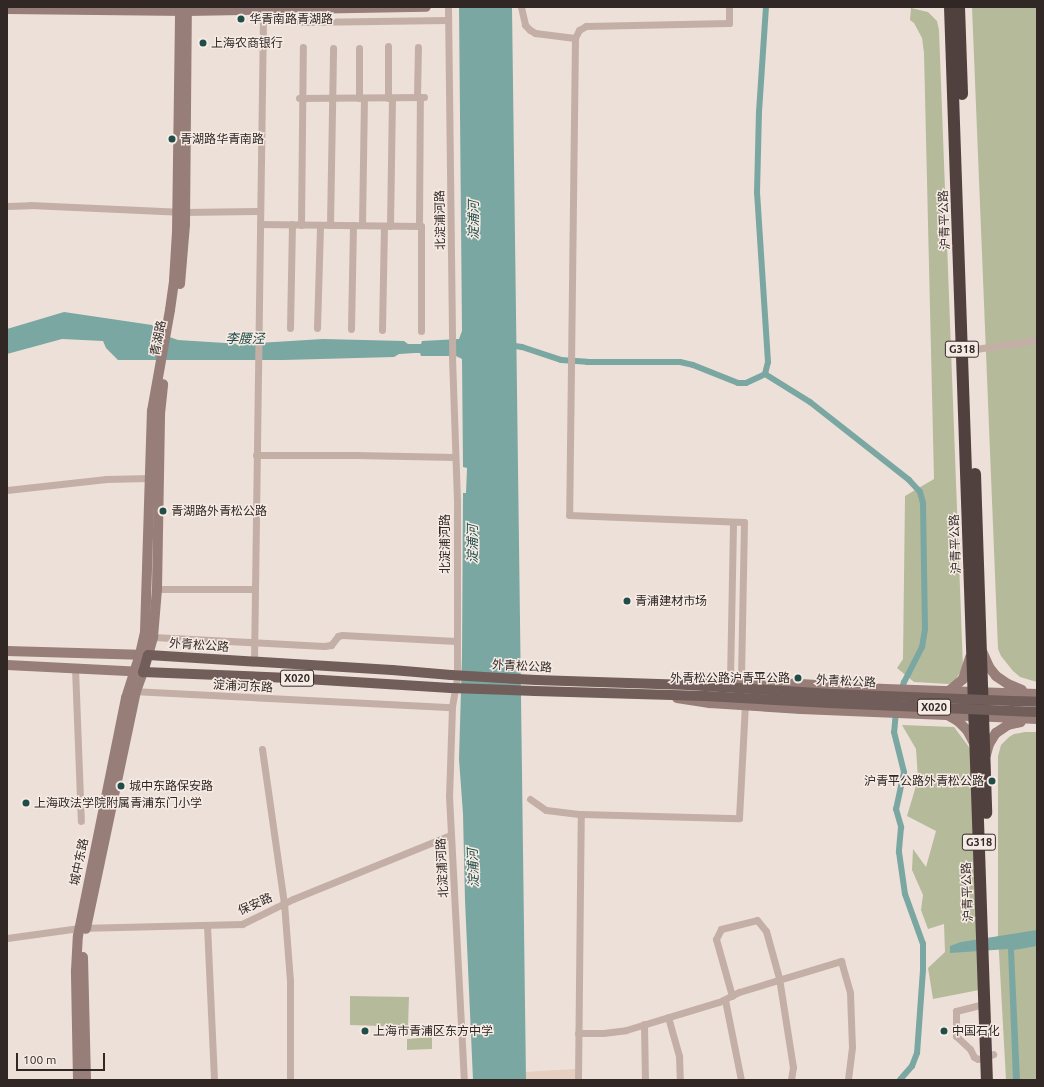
<!DOCTYPE html>
<html>
<head>
<meta charset="utf-8">
<style>
  body { margin:0 }
  #map { position:relative; width:1044px; height:1087px; overflow:hidden; background:#ede0d9; font-family:Ubuntu,"Noto Sans SC",sans-serif }
  div>[style] { position:absolute }
  .green>* { inset:0; background:#b5ba9b }
  .plaza>* { inset:0; background:#e4cfc1 }
  .water>* { inset:0; background:#7ba7a2 }
  .canal>* { height:6px; margin:-3px; padding:0 3px; transform-origin:3px; border-radius:3px; background:#7ba7a2 }
  .street>* { height:7px; margin:-3.5px; padding:0 3.5px; transform-origin:3.5px; border-radius:3.5px; background:#c4afa6 }
  .secondary>* { height:10px; margin:-5px; padding:0 5px; transform-origin:5px; border-radius:5px; background:#977e78 }
  .primary>* { height:10px; margin:-5px; padding:0 5px; transform-origin:5px; border-radius:5px; background:#715d59 }
  .highway>* { height:12px; margin:-6px; padding:0 6px; transform-origin:6px; border-radius:6px; background:#51413e }
  .primary-bridge>* { height:10px; margin:-5px; padding:0 5px; transform-origin:5px; border-radius:5px; background:#715d59 }
  .dots>* { width:11px; height:11px; translate:-50% -50%; box-sizing:border-box; border:2px solid #f6ebe4; border-radius:50% }
  span { translate:-50% -50%; white-space:nowrap; text-align:center; line-height:1.15; -webkit-text-stroke:3px #f6ebe4; paint-order:stroke }
  .shield-label span { padding:1px 3px; background:#f6ebe4; border:1px solid; border-radius:3px; -webkit-text-stroke-width:0 }
  .shield-label { font-size:11px; color:#312826; font-weight:700 }
  .poi-label { font-size:12px; color:#312826 }
  .left { translate:0 -50%; text-align:left }
  .right { translate:-100% -50%; text-align:right }
  .street-label { font-size:12px; color:#312826 }
  .water-label { font-size:13px; color:#214d49; font-style:italic }
  .frame { position:absolute; inset:0; border:8px solid #312826; pointer-events:none }
  .scale { position:absolute; left:16px; top:1053px; width:89px; height:18px; box-sizing:border-box; border:2px solid #312826; border-top:0; padding-left:5px; font-size:12px; line-height:14px; white-space:nowrap; color:#312826; -webkit-text-stroke:3px #f6ebe4; paint-order:stroke }
</style>
</head>
<body>
<div id="map">
  <div class="green">
    <div style="clip-path:polygon(972px 7px,1037px 7px,1037px 682px,1020px 677px,1013px 671px,1001px 656px,998px 649px)"></div>
    <div style="clip-path:polygon(911px 8px,928px 12px,937px 21px,939px 30px,963px 668px,954px 682px,949px 684px,914px 682px,897px 668px,903px 659px,905px 496px,934px 479px,924px 53px,922px 38px,914px 23px,910px 20px)"></div>
    <div style="clip-path:polygon(902px 725px,954px 727px,972px 751px,979px 990px,933px 999px,928px 968px,945px 952px,944px 924px,928px 929px,921px 910px,923px 895px,912px 870px,913px 849px,926px 867px,936px 831px,907px 816px,918px 779px,916px 749px)"></div>
    <div style="clip-path:polygon(1025px 732px,1037px 732px,1037px 1080px,1006px 1080px,998px 935px,998px 756px,1001px 745px,1009px 737px,1014px 734px)"></div>
    <div style="clip-path:polygon(350px 996px,409px 997px,408px 1027px,350px 1025px)"></div>
    <div style="clip-path:polygon(432px 1037px,432px 1049px,407px 1050px,407px 1039px)"></div>
  </div>
  <div class="plaza">
    <div style="clip-path:polygon(575px 1069px,575px 1080px,525px 1080px,524px 1072px)"></div>
  </div>
  <div class="water">
    <div style="clip-path:polygon(459px 7px,512px 7px,526px 1080px,473px 1080px,465px 900px,463px 814px,459px 759px,462px 656px,463px 493px,466px 493px,467px 468px,463px 467px,462px 359px,456px 356px,421px 356px,420px 353px,415px 353px,399px 354px,394px 357px,284px 360px,118px 360px,106px 348px,103px 341px,62px 339px,7px 354px,7px 329px,64px 312px,152px 325px,158px 333px,178px 340px,241px 344px,323px 339px,404px 341px,408px 344px,421px 344px,422px 341px,459px 339px,462px 331px)"></div>
    <div style="clip-path:polygon(1037px 930px,1037px 946px,1014px 950px,1020px 1080px,1013px 1080px,1008px 949px,950px 953px,950px 946px,961px 942px)"></div>
  </div>
  <div class="canal">
    <div style="left:508px;top:345px;width:14px;rotate:8deg"></div>
    <div style="left:522px;top:347px;width:41px;rotate:18.4deg"></div>
    <div style="left:561px;top:360px;width:26px;rotate:4deg"></div>
    <div style="left:587px;top:362px;width:93px"></div>
    <div style="left:680px;top:362px;width:13px;rotate:13deg"></div>
    <div style="left:693px;top:365px;width:48px;rotate:21.8deg"></div>
    <div style="left:738px;top:383px;width:8px"></div>
    <div style="left:746px;top:383px;width:21px;rotate:-25deg"></div>
    <div style="left:765px;top:374px;width:12px;rotate:-76deg"></div>
    <div style="left:768px;top:362px;width:169px;rotate:-93.7deg"></div>
    <div style="left:757px;top:193px;width:81px;rotate:-88.6deg"></div>
    <div style="left:759px;top:112px;width:105px;rotate:-86.2deg"></div>
    <div style="left:765px;top:374px;width:53px;rotate:31.9deg"></div>
    <div style="left:810px;top:402px;width:126px;rotate:38.2deg"></div>
    <div style="left:909px;top:480px;width:16px;rotate:47deg"></div>
    <div style="left:920px;top:492px;width:11px;rotate:75deg"></div>
    <div style="left:923px;top:503px;width:126px;rotate:89.1deg"></div>
    <div style="left:925px;top:629px;width:18px;rotate:99deg"></div>
    <div style="left:922px;top:647px;width:39px;rotate:117deg"></div>
    <div style="left:904px;top:682px;width:9px;rotate:108deg"></div>
    <div style="left:896px;top:711px;width:21px;rotate:95deg"></div>
    <div style="left:894px;top:732px;width:41px;rotate:76deg"></div>
    <div style="left:904px;top:772px;width:38px;rotate:102deg"></div>
    <div style="left:896px;top:809px;width:19px;rotate:74deg"></div>
    <div style="left:901px;top:827px;width:25px;rotate:95deg"></div>
    <div style="left:899px;top:852px;width:42px;rotate:81.9deg"></div>
    <div style="left:905px;top:894px;width:53px;rotate:70.2deg"></div>
    <div style="left:923px;top:944px;width:26px;rotate:90deg"></div>
    <div style="left:923px;top:970px;width:83px;rotate:94.1deg"></div>
    <div style="left:917px;top:1053px;width:14px;rotate:111deg"></div>
    <div style="left:912px;top:1066px;width:18px;rotate:131deg"></div>
  </div>
  <div class="street">
    <div style="left:448px;top:7px;width:350px;rotate:89.3deg"></div>
    <div style="left:452px;top:357px;width:144px;rotate:88deg"></div>
    <div style="left:457px;top:501px;width:177px;rotate:90deg"></div>
    <div style="left:457px;top:678px;width:29px;rotate:100deg"></div>
    <div style="left:452px;top:707px;width:89px;rotate:91.9deg"></div>
    <div style="left:449px;top:796px;width:284px;rotate:87deg"></div>
    <div style="left:521px;top:7px;width:18px;rotate:77deg"></div>
    <div style="left:525px;top:25px;width:7px;rotate:45deg"></div>
    <div style="left:530px;top:30px;width:6px;rotate:31deg"></div>
    <div style="left:535px;top:33px;width:40px;rotate:7.1deg"></div>
    <div style="left:729px;top:7px;width:16px;rotate:90deg"></div>
    <div style="left:729px;top:23px;width:143px;rotate:178.8deg"></div>
    <div style="left:586px;top:26px;width:8px;rotate:150deg"></div>
    <div style="left:579px;top:30px;width:9px;rotate:117deg"></div>
    <div style="left:575px;top:38px;width:477px;rotate:90.7deg"></div>
    <div style="left:569px;top:515px;width:175px;rotate:2.3deg"></div>
    <div style="left:744px;top:522px;width:159px;rotate:91.1deg"></div>
    <div style="left:260px;top:15px;width:44px;rotate:9.2deg"></div>
    <div style="left:303px;top:22px;width:145px;rotate:-0.8deg"></div>
    <div style="left:388px;top:46px;width:52px;rotate:90deg"></div>
    <div style="left:417px;top:97px;width:50px;rotate:-88.9deg"></div>
    <div style="left:299px;top:98px;width:125px;rotate:-0.5deg"></div>
    <div style="left:359px;top:98px;width:50px;rotate:-90deg"></div>
    <div style="left:7px;top:206px;width:23px;rotate:-2deg"></div>
    <div style="left:30px;top:205px;width:154px;rotate:2.6deg"></div>
    <div style="left:184px;top:212px;width:76px;rotate:-0.8deg"></div>
    <div style="left:260px;top:224px;width:161px;rotate:0.7deg"></div>
    <div style="left:421px;top:226px;width:105px;rotate:90deg"></div>
    <div style="left:301px;top:225px;width:178px;rotate:-89.4deg"></div>
    <div style="left:330px;top:225px;width:177px;rotate:-89deg"></div>
    <div style="left:362px;top:225px;width:127px;rotate:-89.1deg"></div>
    <div style="left:390px;top:226px;width:128px;rotate:-89.1deg"></div>
    <div style="left:419px;top:226px;width:129px;rotate:-89.6deg"></div>
    <div style="left:290px;top:328px;width:104px;rotate:-88.9deg"></div>
    <div style="left:317px;top:328px;width:103px;rotate:-88.3deg"></div>
    <div style="left:351px;top:329px;width:104px;rotate:-88.9deg"></div>
    <div style="left:382px;top:330px;width:104px;rotate:-88.9deg"></div>
    <div style="left:962px;top:351px;width:76px;rotate:-8.3deg"></div>
    <div style="left:256px;top:455px;width:99px"></div>
    <div style="left:355px;top:455px;width:100px;rotate:1.1deg"></div>
    <div style="left:7px;top:490px;width:100px;rotate:-6.3deg"></div>
    <div style="left:106px;top:479px;width:44px;rotate:-1.3deg"></div>
    <div style="left:157px;top:589px;width:97px"></div>
    <div style="left:153px;top:637px;width:171px;rotate:3deg"></div>
    <div style="left:324px;top:646px;width:7px;rotate:-8deg"></div>
    <div style="left:331px;top:645px;width:11px;rotate:-52deg"></div>
    <div style="left:338px;top:636px;width:4px;rotate:-14deg"></div>
    <div style="left:342px;top:635px;width:114px;rotate:3deg"></div>
    <div style="left:254px;top:662px;width:646px;rotate:-89.2deg"></div>
    <div style="left:75px;top:668px;width:153px;rotate:87.8deg"></div>
    <div style="left:730px;top:680px;width:158px;rotate:-88.9deg"></div>
    <div style="left:132px;top:691px;width:320px;rotate:2.9deg"></div>
    <div style="left:262px;top:749px;width:156px;rotate:81.9deg"></div>
    <div style="left:284px;top:903px;width:78px;rotate:85.6deg"></div>
    <div style="left:290px;top:981px;width:99px;rotate:90deg"></div>
    <div style="left:530px;top:799px;width:19px;rotate:35deg"></div>
    <div style="left:546px;top:810px;width:35px;rotate:7deg"></div>
    <div style="left:207px;top:925px;width:155px;rotate:87.4deg"></div>
    <div style="left:7px;top:938px;width:73px;rotate:-7.9deg"></div>
    <div style="left:79px;top:928px;width:163px;rotate:-1.4deg"></div>
    <div style="left:242px;top:924px;width:57px;rotate:-26.1deg"></div>
    <div style="left:293px;top:899px;width:170px;rotate:-22.1deg"></div>
    <div style="left:732px;top:996px;width:59px;rotate:-105.7deg"></div>
    <div style="left:716px;top:939px;width:11px;rotate:-63deg"></div>
    <div style="left:721px;top:929px;width:37px;rotate:-14deg"></div>
    <div style="left:757px;top:920px;width:14px;rotate:51deg"></div>
    <div style="left:766px;top:931px;width:49px;rotate:74.5deg"></div>
    <div style="left:779px;top:978px;width:90px;rotate:81.1deg"></div>
    <div style="left:793px;top:1067px;width:13px;rotate:99deg"></div>
    <div style="left:725px;top:1000px;width:82px;rotate:78.7deg"></div>
    <div style="left:984px;top:1004px;width:29px;rotate:166deg"></div>
    <div style="left:956px;top:1011px;width:25px;rotate:90deg"></div>
    <div style="left:956px;top:1036px;width:19px;rotate:43deg"></div>
    <div style="left:970px;top:1049px;width:9px;rotate:63deg"></div>
    <div style="left:974px;top:1057px;width:4px;rotate:27deg"></div>
    <div style="left:978px;top:1059px;width:16px;rotate:-18deg"></div>
    <div style="left:668px;top:1017px;width:41px;rotate:74.2deg"></div>
    <div style="left:679px;top:1056px;width:24px;rotate:88deg"></div>
    <div style="left:644px;top:1024px;width:56px;rotate:89deg"></div>
    <div style="left:578px;top:1033px;width:25px"></div>
    <div style="left:603px;top:1033px;width:23px;rotate:-7deg"></div>
    <div style="left:626px;top:1030px;width:97px;rotate:-16.8deg"></div>
    <div style="left:719px;top:1002px;width:22px;rotate:-27deg"></div>
    <div style="left:739px;top:992px;width:107px;rotate:-16.9deg"></div>
    <div style="left:841px;top:961px;width:33px;rotate:74deg"></div>
    <div style="left:850px;top:993px;width:54px;rotate:87.9deg"></div>
    <div style="left:852px;top:1047px;width:33px;rotate:97deg"></div>
    <div style="left:578px;top:1080px;width:266px;rotate:-89.4deg"></div>
    <div style="left:581px;top:814px;width:158px;rotate:1.5deg"></div>
    <div style="left:739px;top:818px;width:113px;rotate:-87deg"></div>
  </div>
  <div class="secondary">
    <div style="left:7px;top:9px;width:180px;rotate:0.6deg"></div>
    <div style="left:187px;top:11px;width:239px;rotate:-1deg"></div>
    <div style="left:180px;top:284px;width:60px;rotate:-85.2deg"></div>
    <div style="left:185px;top:224px;width:217px;rotate:-89.5deg"></div>
    <div style="left:7px;top:651px;width:141px;rotate:1.6deg"></div>
    <div style="left:148px;top:655px;width:19px;rotate:-74deg"></div>
    <div style="left:153px;top:637px;width:48px;rotate:-85.2deg"></div>
    <div style="left:157px;top:589px;width:175px;rotate:-89deg"></div>
    <div style="left:160px;top:414px;width:30px;rotate:-84deg"></div>
    <div style="left:982px;top:651px;width:17px;rotate:66deg"></div>
    <div style="left:989px;top:667px;width:11px;rotate:52deg"></div>
    <div style="left:996px;top:676px;width:14px;rotate:34deg"></div>
    <div style="left:1008px;top:684px;width:15px;rotate:23deg"></div>
    <div style="left:7px;top:665px;width:136px;rotate:2.9deg"></div>
    <div style="left:143px;top:672px;width:20px;rotate:110deg"></div>
    <div style="left:136px;top:691px;width:243px;rotate:101.9deg"></div>
    <div style="left:680px;top:682px;width:25px;rotate:-5deg"></div>
    <div style="left:705px;top:680px;width:25px"></div>
    <div style="left:730px;top:680px;width:155px;rotate:3.3deg"></div>
    <div style="left:885px;top:689px;width:152px;rotate:1.9deg"></div>
    <div style="left:950px;top:690px;width:17px;rotate:-40deg"></div>
    <div style="left:963px;top:679px;width:23px;rotate:-72deg"></div>
    <div style="left:677px;top:698px;width:33px;rotate:9deg"></div>
    <div style="left:710px;top:703px;width:91px;rotate:3.8deg"></div>
    <div style="left:801px;top:709px;width:236px;rotate:2.4deg"></div>
    <div style="left:949px;top:716px;width:10px;rotate:29deg"></div>
    <div style="left:958px;top:721px;width:13px;rotate:45deg"></div>
    <div style="left:967px;top:730px;width:17px;rotate:62deg"></div>
    <div style="left:986px;top:755px;width:11px;rotate:-75deg"></div>
    <div style="left:989px;top:744px;width:13px;rotate:-58deg"></div>
    <div style="left:996px;top:733px;width:14px;rotate:-34deg"></div>
    <div style="left:1008px;top:725px;width:13px;rotate:-13deg"></div>
    <div style="left:83px;top:957px;width:123px;rotate:88.6deg"></div>
    <div style="left:78px;top:1080px;width:109px;rotate:-91.1deg"></div>
    <div style="left:76px;top:971px;width:35px;rotate:-87deg"></div>
    <div style="left:78px;top:936px;width:243px;rotate:-78.6deg"></div>
    <div style="left:126px;top:698px;width:46px;rotate:-72.3deg"></div>
    <div style="left:140px;top:654px;width:23px;rotate:-77deg"></div>
    <div style="left:145px;top:632px;width:221px;rotate:-88.2deg"></div>
    <div style="left:152px;top:411px;width:103px;rotate:-79.9deg"></div>
    <div style="left:170px;top:310px;width:29px;rotate:-82deg"></div>
    <div style="left:174px;top:281px;width:49px;rotate:-86.5deg"></div>
    <div style="left:177px;top:232px;width:225px;rotate:-89.2deg"></div>
  </div>
  <div class="primary">
    <div style="left:451px;top:675px;width:59px;rotate:-175.2deg"></div>
    <div style="left:392px;top:670px;width:244px;rotate:-176.5deg"></div>
    <div style="left:148px;top:655px;width:18px;rotate:106deg"></div>
    <div style="left:143px;top:672px;width:147px;rotate:2.3deg"></div>
    <div style="left:290px;top:678px;width:161px;rotate:3.6deg"></div>
    <div style="left:536px;top:680px;width:153px;rotate:1.9deg"></div>
    <div style="left:689px;top:685px;width:143px;rotate:3.6deg"></div>
    <div style="left:535px;top:691px;width:171px;rotate:1.7deg"></div>
    <div style="left:706px;top:696px;width:124px;rotate:3.2deg"></div>
  </div>
  <div class="highway">
    <div style="left:950px;top:7px;width:1074px;rotate:88.03deg"></div>
    <div style="left:959px;top:7px;width:87px;rotate:88deg"></div>
    <div style="left:975px;top:474px;width:339px;rotate:88.1deg"></div>
  </div>
  <div class="primary-bridge">
    <div style="left:451px;top:675px;width:85px;rotate:3.4deg"></div>
    <div style="left:451px;top:688px;width:84px;rotate:2deg"></div>
    <div style="left:832px;top:694px;width:205px;rotate:2.2deg"></div>
    <div style="left:830px;top:703px;width:207px;rotate:2.5deg"></div>
  </div>
  <div class="dots">
    <div style="left:241px;top:19px;background:#214d49"></div>
    <div style="left:203px;top:43px;background:#214d49"></div>
    <div style="left:172px;top:139px;background:#214d49"></div>
    <div style="left:163px;top:511px;background:#214d49"></div>
    <div style="left:627px;top:601px;background:#214d49"></div>
    <div style="left:798px;top:678px;background:#214d49"></div>
    <div style="left:992px;top:781px;background:#214d49"></div>
    <div style="left:121px;top:786px;background:#214d49"></div>
    <div style="left:26px;top:803px;background:#214d49"></div>
    <div style="left:365px;top:1031px;background:#214d49"></div>
    <div style="left:944px;top:1031px;background:#214d49"></div>
  </div>
  <div class="shield-label">
    <span style="left:962px;top:349px">G318</span>
    <span style="left:297px;top:678px">X020</span>
    <span style="left:934px;top:707px">X020</span>
    <span style="left:979px;top:842px">G318</span>
  </div>
  <div class="poi-label">
    <span class="left" style="left:249px;top:19px">华青南路青湖路</span>
    <span class="left" style="left:211px;top:43px">上海农商银行</span>
    <span class="left" style="left:180px;top:139px">青湖路华青南路</span>
    <span class="left" style="left:171px;top:511px">青湖路外青松公路</span>
    <span class="left" style="left:635px;top:601px">青浦建材市场</span>
    <span class="right" style="left:790px;top:678px">外青松公路沪青平公路</span>
    <span class="right" style="left:984px;top:781px">沪青平公路外青松公路</span>
    <span class="left" style="left:129px;top:786px">城中东路保安路</span>
    <span class="left" style="left:34px;top:803px">上海政法学院附属青浦东门小学</span>
    <span class="left" style="left:373px;top:1031px">上海市青浦区东方中学</span>
    <span class="left" style="left:952px;top:1031px">中国石化</span>
  </div>
  <div class="street-label">
    <span style="left:440px;top:220px;rotate:-91deg">北淀浦河路</span>
    <span style="left:944px;top:220px;rotate:-92deg">沪青平公路</span>
    <span style="left:158px;top:338px;rotate:-79deg">青湖路</span>
    <span style="left:445px;top:544px;rotate:-90deg">北淀浦河路</span>
    <span style="left:955px;top:544px;rotate:-92deg">沪青平公路</span>
    <span style="left:199px;top:645px;rotate:4deg">外青松公路</span>
    <span style="left:522px;top:666px;rotate:3deg">外青松公路</span>
    <span style="left:846px;top:681px;rotate:3deg">外青松公路</span>
    <span style="left:243px;top:686px;rotate:3deg">淀浦河东路</span>
    <span style="left:79px;top:862px;rotate:-78deg">城中东路</span>
    <span style="left:442px;top:868px;rotate:-93deg">北淀浦河路</span>
    <span style="left:967px;top:892px;rotate:-92deg">沪青平公路</span>
    <span style="left:255px;top:904px;rotate:-24deg">保安路</span>
  </div>
  <div class="water-label">
    <span style="left:473px;top:220px;rotate:-90deg">淀浦河</span>
    <span style="left:245px;top:338px">李腰泾</span>
    <span style="left:472px;top:544px;rotate:-90deg">淀浦河</span>
    <span style="left:473px;top:868px;rotate:-92deg">淀浦河</span>
  </div>
  <div class="frame"></div>
  <div class="scale">100 m</div>
</div>
</body>
</html>
